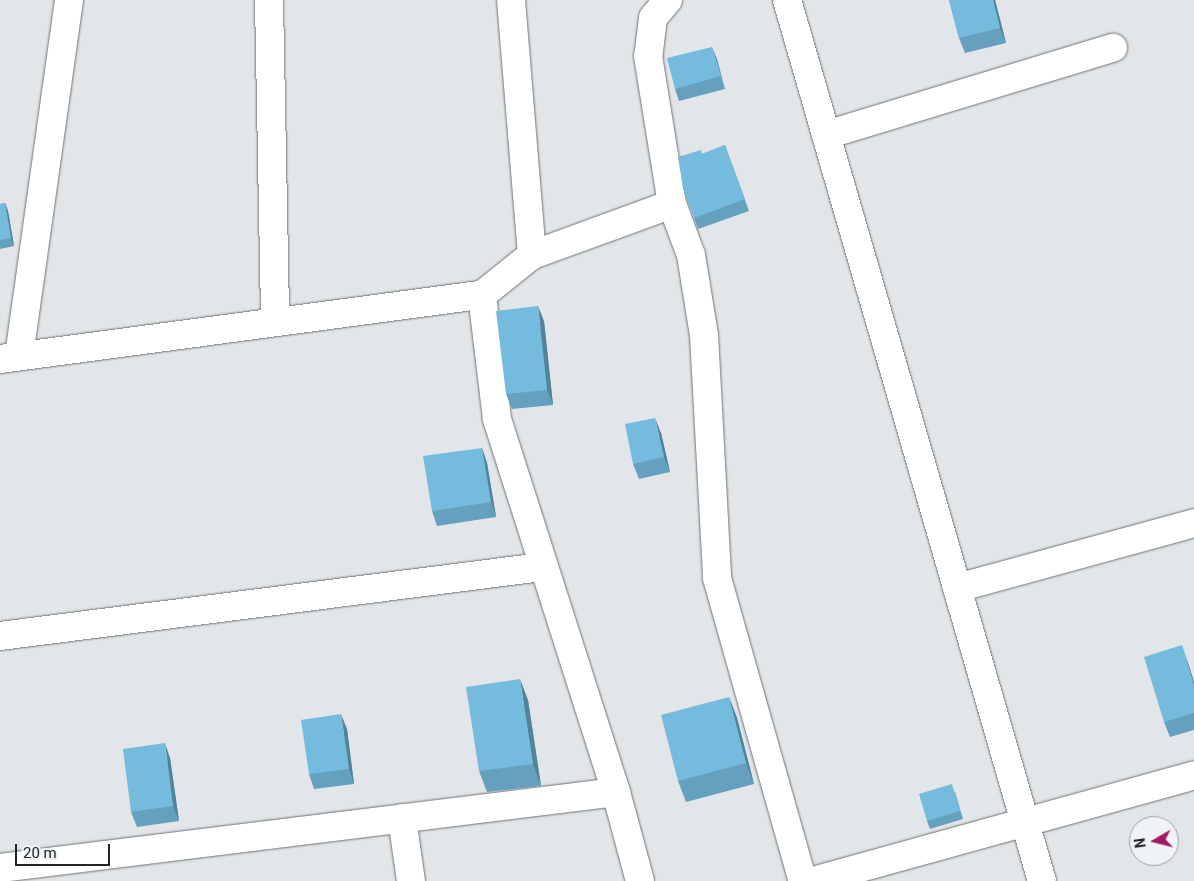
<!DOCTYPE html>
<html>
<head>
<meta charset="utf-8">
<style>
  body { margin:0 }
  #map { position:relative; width:1194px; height:881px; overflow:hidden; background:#e2e6e8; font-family:Roboto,sans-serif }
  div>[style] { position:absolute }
  .roads { filter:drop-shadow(0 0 1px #6e7274) drop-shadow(0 0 1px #6e7274) }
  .street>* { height:28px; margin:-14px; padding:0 14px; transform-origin:14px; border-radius:14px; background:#fff }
  .wall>* { inset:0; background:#65a1be }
  .shaded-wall>* { inset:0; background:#52839b }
  .building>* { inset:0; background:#75bbdd }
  span { translate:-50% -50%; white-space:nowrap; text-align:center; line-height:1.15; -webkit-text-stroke:5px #eff3f5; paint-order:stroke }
  .north { position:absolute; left:1129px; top:816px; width:50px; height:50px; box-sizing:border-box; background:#eff3f5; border:1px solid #9da0a2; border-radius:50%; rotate:262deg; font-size:14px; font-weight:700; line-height:20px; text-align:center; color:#222425 }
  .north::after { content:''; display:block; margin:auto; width:18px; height:22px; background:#a21a66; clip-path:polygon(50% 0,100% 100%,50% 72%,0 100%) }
  .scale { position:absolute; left:15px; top:844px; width:95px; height:22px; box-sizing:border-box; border:2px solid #222425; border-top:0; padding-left:6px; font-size:15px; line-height:18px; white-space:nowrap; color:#222425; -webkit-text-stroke:4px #eff3f5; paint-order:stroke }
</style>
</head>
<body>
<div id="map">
  <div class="roads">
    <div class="street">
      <div style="left:269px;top:0;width:322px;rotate:88.9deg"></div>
      <div style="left:511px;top:0;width:256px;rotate:85.3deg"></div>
      <div style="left:668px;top:0;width:23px;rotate:130deg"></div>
      <div style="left:653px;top:18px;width:38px;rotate:97deg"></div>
      <div style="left:648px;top:56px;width:150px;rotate:80.8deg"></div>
      <div style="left:672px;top:204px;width:54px;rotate:69.6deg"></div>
      <div style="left:691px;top:255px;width:81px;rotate:80.8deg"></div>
      <div style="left:704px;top:335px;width:243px;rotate:86.9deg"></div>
      <div style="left:717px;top:578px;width:315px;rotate:74.2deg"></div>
      <div style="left:787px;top:0;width:917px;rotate:73.86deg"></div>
      <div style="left:826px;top:135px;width:300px;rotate:-16.9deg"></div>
      <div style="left:19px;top:356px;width:359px;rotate:-82deg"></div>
      <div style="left:0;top:359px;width:486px;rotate:-7.6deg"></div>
      <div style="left:957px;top:588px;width:246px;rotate:-15.3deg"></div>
      <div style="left:0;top:636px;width:546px;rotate:-7.26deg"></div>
      <div style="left:402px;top:818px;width:64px;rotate:81.9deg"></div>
      <div style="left:0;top:868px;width:621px;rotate:-7.03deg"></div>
      <div style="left:640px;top:881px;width:92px;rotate:-105.1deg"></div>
      <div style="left:616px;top:792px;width:392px;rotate:-107.7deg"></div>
      <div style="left:497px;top:419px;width:125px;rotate:-96.9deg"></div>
      <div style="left:482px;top:295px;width:64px;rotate:-38.7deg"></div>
      <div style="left:532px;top:255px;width:149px;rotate:-20deg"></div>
      <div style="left:813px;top:881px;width:395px;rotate:-15.5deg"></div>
    </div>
  </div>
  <div class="wall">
    <div style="clip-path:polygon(949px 0,995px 0,1006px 43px,965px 53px,959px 38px)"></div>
    <div style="clip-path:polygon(712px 47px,725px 89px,679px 101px,675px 89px)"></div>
    <div style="clip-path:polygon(725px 145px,749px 211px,698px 229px,683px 188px,702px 154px)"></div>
    <div style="clip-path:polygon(5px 203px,8px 211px,14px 246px,0 249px,0 204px)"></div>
    <div style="clip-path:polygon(544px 321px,553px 405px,512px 409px,506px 394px)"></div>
    <div style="clip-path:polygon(661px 433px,670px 472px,639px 479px,633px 464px)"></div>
    <div style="clip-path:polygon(482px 448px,487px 463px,496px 517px,437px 526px,432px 511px)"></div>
    <div style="clip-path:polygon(1187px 660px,1194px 682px,1194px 730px,1170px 737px,1164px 722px)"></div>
    <div style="clip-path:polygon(729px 697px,737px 718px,754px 784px,686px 802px,678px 781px)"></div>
    <div style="clip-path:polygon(528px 700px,541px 786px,487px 792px,479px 771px)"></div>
    <div style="clip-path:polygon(347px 729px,354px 784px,314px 789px,309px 774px)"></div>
    <div style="clip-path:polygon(170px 758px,179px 821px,137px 827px,131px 812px)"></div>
    <div style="clip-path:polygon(955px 792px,963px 819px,930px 829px,927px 821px)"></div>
  </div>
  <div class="shaded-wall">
    <div style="clip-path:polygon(993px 0,995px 0,1006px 43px,1000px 28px)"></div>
    <div style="clip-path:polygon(712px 47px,717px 59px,725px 89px,721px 76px)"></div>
    <div style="clip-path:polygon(5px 203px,8px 211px,14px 246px,11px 238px)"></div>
    <div style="clip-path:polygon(538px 306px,544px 321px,553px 405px,547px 390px)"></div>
    <div style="clip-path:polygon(655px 418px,661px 433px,670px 472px,664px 457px)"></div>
    <div style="clip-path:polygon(482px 448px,487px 463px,496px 517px,491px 502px)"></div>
    <div style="clip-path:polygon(1182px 645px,1187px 660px,1194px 682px,1194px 685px)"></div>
    <div style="clip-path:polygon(520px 679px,528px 700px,541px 786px,533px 764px)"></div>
    <div style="clip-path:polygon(729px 697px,737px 718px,754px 784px,746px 763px)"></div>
    <div style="clip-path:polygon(341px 714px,347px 729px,354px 784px,349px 769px)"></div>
    <div style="clip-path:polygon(165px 743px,170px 758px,179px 821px,173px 806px)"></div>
  </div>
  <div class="building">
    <div style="clip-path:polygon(949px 0,993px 0,1000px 28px,959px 38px)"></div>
    <div style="clip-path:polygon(712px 47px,721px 76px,675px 89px,667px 58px)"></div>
    <div style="clip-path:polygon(725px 145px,745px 199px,694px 218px,683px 188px,678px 157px,701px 150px,702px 154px)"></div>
    <div style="clip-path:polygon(5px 203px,11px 238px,0 240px,0 204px)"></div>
    <div style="clip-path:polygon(538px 306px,547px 390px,506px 394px,496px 311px)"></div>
    <div style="clip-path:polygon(655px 418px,664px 457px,633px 464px,625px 424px)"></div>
    <div style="clip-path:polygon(482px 448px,491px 502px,432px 511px,423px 456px)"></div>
    <div style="clip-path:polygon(1182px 645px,1194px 685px,1194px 713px,1164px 722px,1144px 657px)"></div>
    <div style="clip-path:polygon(520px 679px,533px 764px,479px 771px,466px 687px)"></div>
    <div style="clip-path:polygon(729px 697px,746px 763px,678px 781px,661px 715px)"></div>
    <div style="clip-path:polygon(341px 714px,349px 769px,309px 774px,301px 720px)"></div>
    <div style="clip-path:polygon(165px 743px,173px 806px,131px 812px,123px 749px)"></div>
    <div style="clip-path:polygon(952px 784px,960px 811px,927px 821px,919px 794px)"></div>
  </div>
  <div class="north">N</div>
  <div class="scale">20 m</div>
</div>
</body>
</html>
